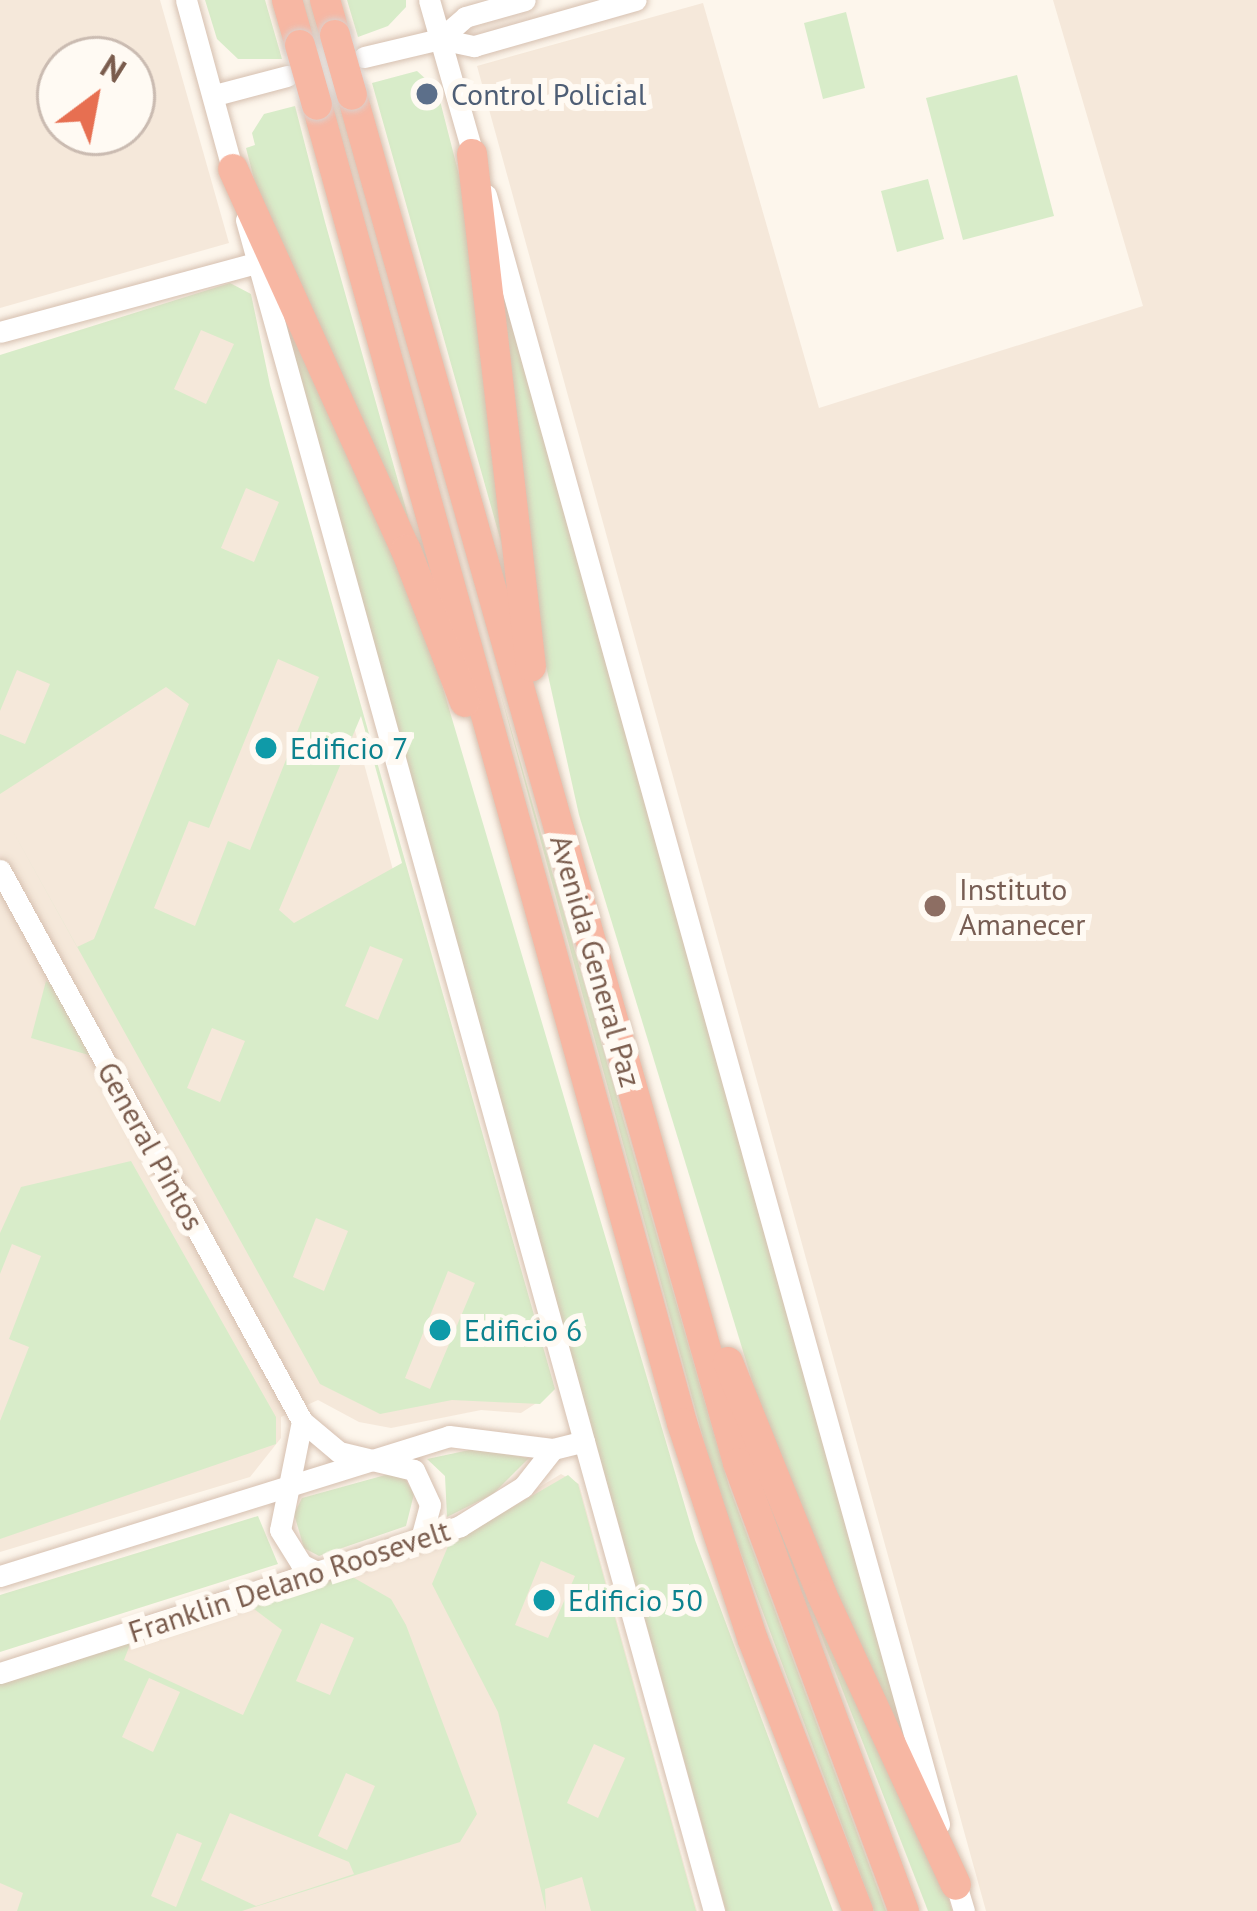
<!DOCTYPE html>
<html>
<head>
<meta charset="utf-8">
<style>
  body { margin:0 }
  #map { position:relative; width:1257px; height:1911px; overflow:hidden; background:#fdf6ec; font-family:"PT Sans",sans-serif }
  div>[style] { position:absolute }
  .residential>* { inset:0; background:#f5e8da }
  .green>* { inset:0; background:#d8ecc9 }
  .roads { filter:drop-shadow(0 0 3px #d6c0b0) drop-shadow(0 0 3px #d6c0b0) }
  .secondary>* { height:21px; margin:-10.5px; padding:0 10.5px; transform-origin:10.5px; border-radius:10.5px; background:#fff }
  .highway>* { height:30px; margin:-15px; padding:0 15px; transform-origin:15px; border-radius:15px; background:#f7b7a3 }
  .bridges { filter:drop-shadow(0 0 3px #dad1cd) drop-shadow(0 0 3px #dad1cd) }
  .highway-bridge>* { height:30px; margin:-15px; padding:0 15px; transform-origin:15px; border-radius:15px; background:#f7b7a3 }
  .dots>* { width:33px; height:33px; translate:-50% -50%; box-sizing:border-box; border:6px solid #fffaf3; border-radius:50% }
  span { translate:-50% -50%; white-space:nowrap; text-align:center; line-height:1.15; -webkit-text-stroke:12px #fffaf3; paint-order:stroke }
  .service-label { font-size:30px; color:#4e5e75 }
  .left { translate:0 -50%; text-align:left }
  .culture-label { font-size:30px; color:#0d838f }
  .education-label { font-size:30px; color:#785e54 }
  .street-label { font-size:30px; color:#7a5c4d }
  .north { position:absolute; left:36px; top:36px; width:120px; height:120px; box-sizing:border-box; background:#fffaf3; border:3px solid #cabbb1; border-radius:50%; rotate:32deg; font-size:33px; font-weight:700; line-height:48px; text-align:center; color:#7a5c4d }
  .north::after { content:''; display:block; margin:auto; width:42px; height:54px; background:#e76f51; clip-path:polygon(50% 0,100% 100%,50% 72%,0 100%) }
</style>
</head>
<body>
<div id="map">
  <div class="residential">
    <div style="clip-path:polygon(evenodd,0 0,160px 0,229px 243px,0 308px,0 0,60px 60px,132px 60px,132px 132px,60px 132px,60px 60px)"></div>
    <div style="clip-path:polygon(1053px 0,1257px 0,1257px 1911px,986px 1911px,477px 66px,703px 3px,819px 408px,1143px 306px)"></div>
    <div style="clip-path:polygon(239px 305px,538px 1402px,521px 1413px,481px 1410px,391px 1428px,359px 1422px,318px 1400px,281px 1417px,281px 1438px,250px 1477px,0 1552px,0 364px)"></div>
    <div style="clip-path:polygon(561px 1474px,579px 1484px,697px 1911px,0 1911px,0 1677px,461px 1535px)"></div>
  </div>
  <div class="green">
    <div style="clip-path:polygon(205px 0,265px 0,282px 59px,238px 59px,217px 39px)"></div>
    <div style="clip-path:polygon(347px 0,406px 0,406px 7px,388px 26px,358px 37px)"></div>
    <div style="clip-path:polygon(846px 12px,865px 88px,823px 99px,804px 23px)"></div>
    <div style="clip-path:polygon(417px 71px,428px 81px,419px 83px,426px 104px,437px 89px,470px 218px,503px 549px,372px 83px)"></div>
    <div style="clip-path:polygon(1017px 75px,1054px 216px,963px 240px,926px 98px)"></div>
    <div style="clip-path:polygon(295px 106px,325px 222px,424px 573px,255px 183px,246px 148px,255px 145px,252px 133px,264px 114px)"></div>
    <div style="clip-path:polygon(928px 179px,944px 239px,897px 252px,881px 191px)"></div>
    <div style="clip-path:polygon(492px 254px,913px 1768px,769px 1436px,579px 815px,540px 639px)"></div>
    <div style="clip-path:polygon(evenodd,230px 283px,251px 294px,270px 385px,555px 1389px,540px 1404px,452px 1400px,380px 1414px,320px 1384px,0 808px,77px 947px,94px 939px,189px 704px,166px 687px,0 794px,0 734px,25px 744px,50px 684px,17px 670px,0 711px,0 355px,230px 283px,201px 330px,234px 344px,206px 404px,174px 389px,201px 330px,230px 283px,246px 488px,279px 502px,254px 562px,221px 548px,246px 488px,230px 283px,278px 659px,319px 677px,250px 850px,228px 841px,195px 926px,154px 908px,189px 821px,209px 828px,278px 659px,230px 283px,361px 716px,402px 863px,294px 923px,279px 910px,361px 716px,230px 283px,370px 946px,403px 959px,378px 1020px,345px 1006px,370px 946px,230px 283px,212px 1028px,245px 1041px,220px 1102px,187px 1088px,212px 1028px,230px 283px,316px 1218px,348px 1231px,324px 1291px,293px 1277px,316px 1218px,230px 283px,448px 1271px,475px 1283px,430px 1389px,405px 1378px,448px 1271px)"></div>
    <div style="clip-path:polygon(277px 297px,424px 624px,695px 1540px,833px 1911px,726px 1911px)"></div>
    <div style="clip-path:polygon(498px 684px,729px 1486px,886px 1911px,874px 1911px,717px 1489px)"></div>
    <div style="clip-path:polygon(46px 981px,50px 983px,92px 1056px,31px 1038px)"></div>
    <div style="clip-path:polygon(131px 1161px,276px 1417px,276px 1444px,0 1539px,0 1421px,29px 1347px,9px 1339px,41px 1256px,12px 1244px,0 1274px,0 1233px,21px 1187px)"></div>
    <div style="clip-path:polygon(474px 1449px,529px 1458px,493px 1494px,447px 1517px,445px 1476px,427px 1459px)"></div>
    <div style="clip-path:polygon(389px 1474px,405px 1479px,414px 1494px,406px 1526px,319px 1556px,304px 1548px,294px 1514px,302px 1498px)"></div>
    <div style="clip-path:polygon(evenodd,568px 1475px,578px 1484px,696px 1911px,591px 1911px,582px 1877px,545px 1889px,546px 1911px,498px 1712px,432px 1584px,449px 1544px,568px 1475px,541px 1561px,575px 1576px,548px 1638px,515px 1625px,541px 1561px,568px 1475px,594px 1744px,625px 1758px,598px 1818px,567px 1803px,594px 1744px)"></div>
    <div style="clip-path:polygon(258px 1516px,278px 1564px,0 1652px,0 1595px)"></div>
    <div style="clip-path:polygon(evenodd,349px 1575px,391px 1599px,406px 1625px,477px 1814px,460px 1842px,242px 1911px,17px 1911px,23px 1893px,0 1883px,0 1681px,349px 1575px,250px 1606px,282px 1630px,243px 1715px,124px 1660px,131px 1642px,250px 1606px,349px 1575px,321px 1623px,354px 1638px,330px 1695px,296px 1681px,321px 1623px,349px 1575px,149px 1678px,180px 1692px,153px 1752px,122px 1737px,149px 1678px,349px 1575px,346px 1773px,375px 1786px,347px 1850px,318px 1836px,346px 1773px,349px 1575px,230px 1813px,349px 1862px,354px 1874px,256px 1906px,201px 1880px,230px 1813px,349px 1575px,177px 1833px,202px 1843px,176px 1907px,151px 1896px,177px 1833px)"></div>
    <div style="clip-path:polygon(808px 1601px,948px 1896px,952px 1911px,928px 1911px)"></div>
  </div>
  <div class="roads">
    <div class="secondary">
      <div style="left:186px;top:0;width:186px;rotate:74.7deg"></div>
      <div style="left:429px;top:0;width:172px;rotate:74.1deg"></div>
      <div style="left:440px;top:39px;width:33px;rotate:-41deg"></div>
      <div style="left:465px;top:17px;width:62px;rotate:-15.8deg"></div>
      <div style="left:364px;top:57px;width:78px;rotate:-13.3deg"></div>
      <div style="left:440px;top:39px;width:35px;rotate:12deg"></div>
      <div style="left:474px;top:46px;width:168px;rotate:-15.9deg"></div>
      <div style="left:215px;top:95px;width:74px;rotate:-14.8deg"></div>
      <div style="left:486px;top:195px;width:1691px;rotate:74.46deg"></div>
      <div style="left:246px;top:220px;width:1755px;rotate:74.53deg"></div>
      <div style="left:0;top:332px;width:264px;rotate:-15.1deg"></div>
      <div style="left:0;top:870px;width:628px;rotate:61.27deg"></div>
      <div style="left:302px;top:1421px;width:48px;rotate:40deg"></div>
      <div style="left:339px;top:1452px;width:77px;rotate:13.5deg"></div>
      <div style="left:414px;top:1470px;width:38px;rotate:65deg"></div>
      <div style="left:430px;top:1505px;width:34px;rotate:105deg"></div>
      <div style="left:302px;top:1421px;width:111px;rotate:101.4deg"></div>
      <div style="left:280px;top:1530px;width:40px;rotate:58deg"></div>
      <div style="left:301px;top:1564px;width:20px;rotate:27deg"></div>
      <div style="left:0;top:1576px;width:470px;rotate:-17.3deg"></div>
      <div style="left:449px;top:1436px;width:105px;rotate:7.1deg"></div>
      <div style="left:553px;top:1449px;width:32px;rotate:-14deg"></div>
      <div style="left:0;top:1673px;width:483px;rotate:-17.7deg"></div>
      <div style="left:460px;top:1526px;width:74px;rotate:-31.8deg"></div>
      <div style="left:523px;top:1487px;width:48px;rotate:-51.7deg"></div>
      <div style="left:952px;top:1871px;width:42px;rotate:73.3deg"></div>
    </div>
    <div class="highway">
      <div style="left:287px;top:0;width:47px;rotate:73.9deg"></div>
      <div style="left:325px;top:0;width:36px;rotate:74deg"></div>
      <div style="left:352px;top:95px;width:1421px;rotate:74.24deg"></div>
      <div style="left:738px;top:1463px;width:478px;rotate:69.7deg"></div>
      <div style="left:317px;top:105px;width:1368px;rotate:74.52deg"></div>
      <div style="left:682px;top:1423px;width:228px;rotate:71.9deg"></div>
      <div style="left:753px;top:1640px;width:291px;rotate:68.8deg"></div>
      <div style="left:472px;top:154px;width:516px;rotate:83.44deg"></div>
      <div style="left:233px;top:169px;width:418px;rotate:65.6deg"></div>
      <div style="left:406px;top:550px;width:163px;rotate:68.8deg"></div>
      <div style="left:728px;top:1362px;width:251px;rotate:68deg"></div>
      <div style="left:822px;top:1595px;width:319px;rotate:65.2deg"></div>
    </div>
  </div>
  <div class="bridges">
    <div class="highway-bridge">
      <div style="left:335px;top:35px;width:62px;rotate:74.2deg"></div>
      <div style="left:300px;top:45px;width:62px;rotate:74.2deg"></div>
    </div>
  </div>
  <div class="dots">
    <div style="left:427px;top:94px;background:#5c6f8a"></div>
    <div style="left:266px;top:748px;background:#0f9aa8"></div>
    <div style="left:935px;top:906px;background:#8d6e63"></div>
    <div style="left:440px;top:1330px;background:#0f9aa8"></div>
    <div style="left:544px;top:1600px;background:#0f9aa8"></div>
  </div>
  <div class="service-label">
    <span class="left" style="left:451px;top:94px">Control Policial</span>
  </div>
  <div class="culture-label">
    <span class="left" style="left:290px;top:748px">Edificio 7</span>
    <span class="left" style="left:464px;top:1330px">Edificio 6</span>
    <span class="left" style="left:568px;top:1600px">Edificio 50</span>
  </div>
  <div class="education-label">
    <span class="left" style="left:959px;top:906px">Instituto<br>Amanecer</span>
  </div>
  <div class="street-label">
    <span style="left:596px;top:961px;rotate:74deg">Avenida General Paz</span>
    <span style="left:151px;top:1146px;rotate:61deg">General Pintos</span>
    <span style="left:289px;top:1581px;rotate:-18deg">Franklin Delano Roosevelt</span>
  </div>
  <div class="north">N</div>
</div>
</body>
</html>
